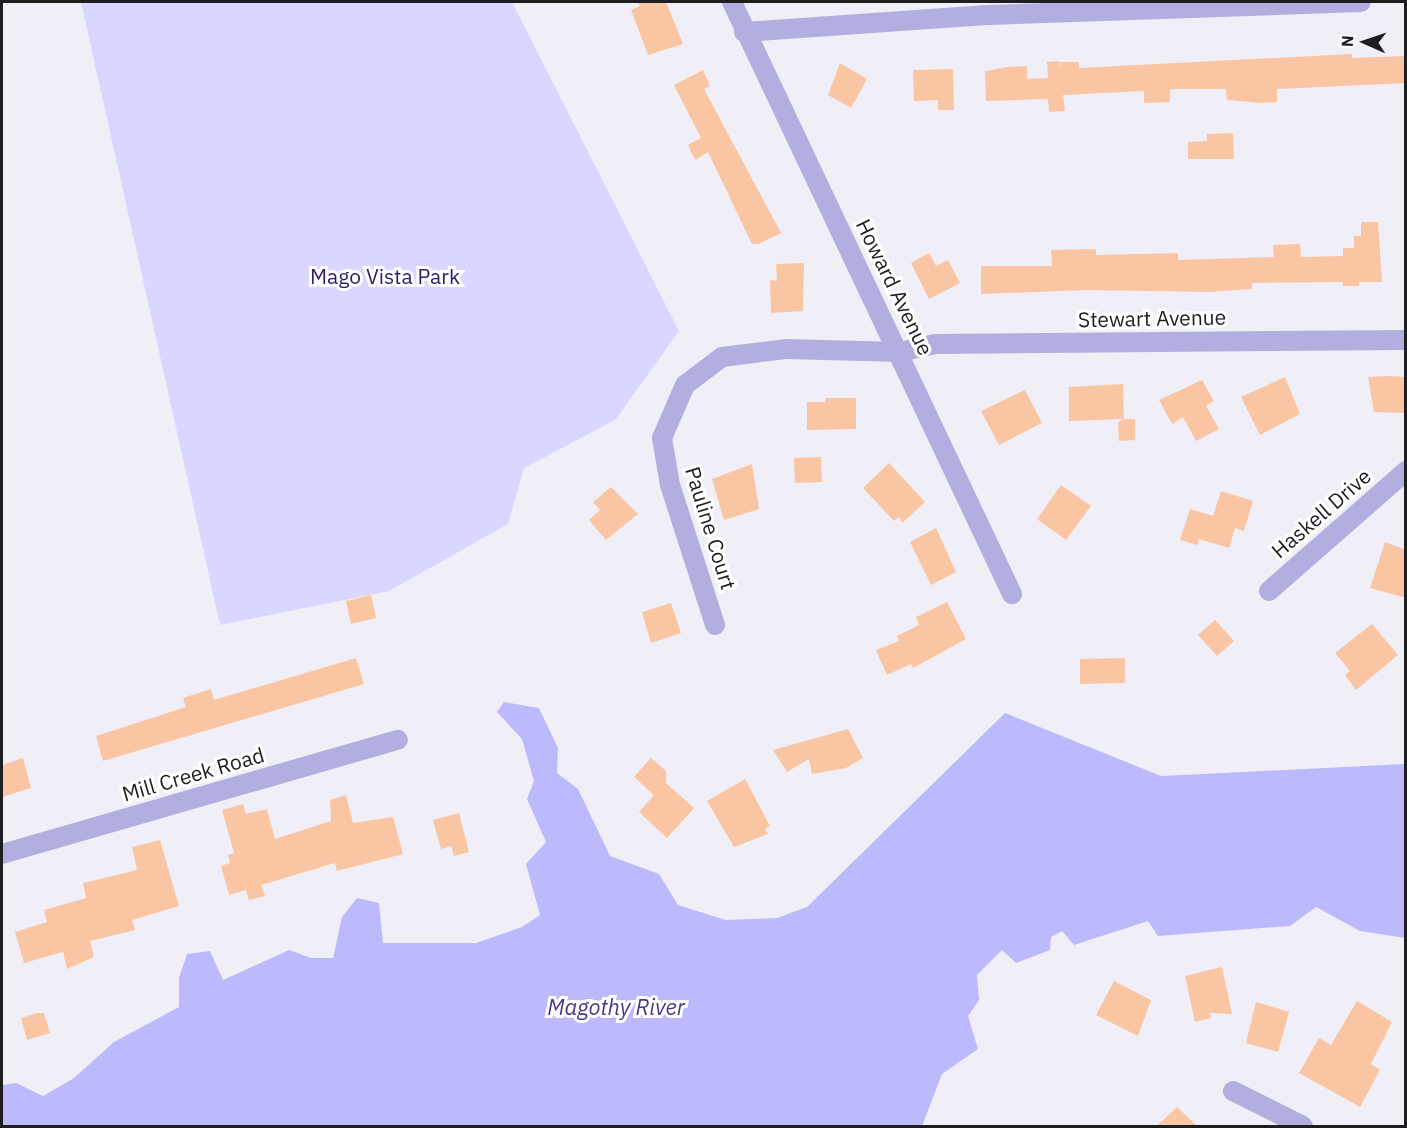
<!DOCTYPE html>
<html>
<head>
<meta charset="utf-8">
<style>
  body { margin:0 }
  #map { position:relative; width:1407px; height:1128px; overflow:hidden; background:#f0eff7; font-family:"IBM Plex Sans",sans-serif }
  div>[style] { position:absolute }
  .green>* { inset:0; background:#d9d7ff }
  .water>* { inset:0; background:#bdb9fd }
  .building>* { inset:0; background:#fac5a2 }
  .street>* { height:20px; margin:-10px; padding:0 10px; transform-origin:10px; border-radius:10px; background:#b2afe0 }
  span { translate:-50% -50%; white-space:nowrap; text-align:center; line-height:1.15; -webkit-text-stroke:6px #fff; paint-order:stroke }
  .park-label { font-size:21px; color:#301e6b }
  .street-label { font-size:21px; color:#1e1e21 }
  .water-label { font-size:22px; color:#483b89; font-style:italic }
  .frame { position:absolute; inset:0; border:3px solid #1e1e21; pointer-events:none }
  .north { position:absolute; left:1335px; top:12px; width:60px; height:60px; -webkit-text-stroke:4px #fff; paint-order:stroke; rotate:273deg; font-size:16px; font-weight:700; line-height:24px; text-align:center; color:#1e1e21 }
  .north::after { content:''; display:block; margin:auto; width:21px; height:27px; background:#1e1e21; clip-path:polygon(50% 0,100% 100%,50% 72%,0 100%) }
</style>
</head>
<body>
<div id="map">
  <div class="green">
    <div style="clip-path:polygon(81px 2px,512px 2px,679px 331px,615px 420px,524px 468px,508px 524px,389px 591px,220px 625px)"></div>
  </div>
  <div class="water">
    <div style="clip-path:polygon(504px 702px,539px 708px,558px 748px,557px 773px,578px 789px,610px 856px,659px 874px,678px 905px,726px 920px,777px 918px,807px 907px,1005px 713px,1161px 776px,1405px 764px,1405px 938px,1360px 931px,1316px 907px,1290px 926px,1158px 936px,1148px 921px,1074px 945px,1062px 931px,1051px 937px,1050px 950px,1016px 963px,1002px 950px,977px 975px,979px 1000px,968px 1016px,978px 1049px,942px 1074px,922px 1126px,2px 1126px,2px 1085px,16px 1083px,43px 1096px,74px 1078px,114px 1042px,179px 1007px,179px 978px,187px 954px,210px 951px,223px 980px,289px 950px,311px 958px,333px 958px,342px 917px,357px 898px,379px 903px,383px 943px,476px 943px,522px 927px,540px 915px,526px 864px,546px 842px,527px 799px,534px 781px,522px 739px,497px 712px)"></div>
  </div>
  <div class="building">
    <div style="clip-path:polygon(638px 2px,666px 2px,683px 44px,648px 55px,631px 10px,640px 6px)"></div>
    <div style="clip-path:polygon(1352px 54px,1352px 58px,1406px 56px,1406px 83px,1277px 89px,1277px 102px,1261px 103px,1227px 100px,1226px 89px,1175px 89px,1170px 90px,1170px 102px,1144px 103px,1144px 91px,1063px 95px,1065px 111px,1049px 112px,1048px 99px,986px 101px,985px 71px,1008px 67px,1027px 66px,1027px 79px,1048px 78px,1047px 62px,1059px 61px,1060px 70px,1060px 62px,1079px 62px,1079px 68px)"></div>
    <div style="clip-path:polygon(840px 63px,867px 79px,851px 108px,828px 95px)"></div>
    <div style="clip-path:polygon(953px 69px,954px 110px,938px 110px,938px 100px,914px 101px,913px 70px)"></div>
    <div style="clip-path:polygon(703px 70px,710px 86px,704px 89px,781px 233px,758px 244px,752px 244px,708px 152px,695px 160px,688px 145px,701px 138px,674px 85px)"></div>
    <div style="clip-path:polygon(1233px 133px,1234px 159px,1188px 159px,1188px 142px,1207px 141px,1207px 134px)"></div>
    <div style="clip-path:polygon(1361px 222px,1378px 222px,1382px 282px,1359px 282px,1359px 286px,1343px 286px,1343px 282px,1252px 283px,1252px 289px,1210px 292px,1085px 290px,981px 294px,981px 266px,1052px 266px,1051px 250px,1096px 249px,1096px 255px,1178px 253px,1178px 260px,1274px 257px,1273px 245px,1300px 244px,1301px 257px,1343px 256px,1343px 248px,1354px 248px,1354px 236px,1361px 236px)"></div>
    <div style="clip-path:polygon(929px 253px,936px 266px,948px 260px,960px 283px,929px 299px,911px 263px)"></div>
    <div style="clip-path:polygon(804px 263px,803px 311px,771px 313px,770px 280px,777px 281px,776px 264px)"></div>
    <div style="clip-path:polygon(1388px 376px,1406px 377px,1406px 413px,1374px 412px,1368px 377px)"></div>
    <div style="clip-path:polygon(1285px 377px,1300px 414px,1260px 435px,1241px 397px)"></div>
    <div style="clip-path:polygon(1202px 380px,1214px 401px,1206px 406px,1219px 429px,1196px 441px,1183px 417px,1172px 424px,1159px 400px)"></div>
    <div style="clip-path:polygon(1123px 384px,1124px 419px,1135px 419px,1135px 440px,1119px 441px,1118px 422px,1124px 419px,1069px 421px,1069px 387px)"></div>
    <div style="clip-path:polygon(1025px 390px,1042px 423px,999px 445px,981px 411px)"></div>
    <div style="clip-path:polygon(825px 398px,856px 398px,856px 429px,807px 430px,807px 402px,825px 402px)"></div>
    <div style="clip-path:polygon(821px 457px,822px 482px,795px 483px,794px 458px)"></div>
    <div style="clip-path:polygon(889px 463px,925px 502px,902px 523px,899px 517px,894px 521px,863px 488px)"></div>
    <div style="clip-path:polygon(752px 464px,759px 509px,724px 520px,712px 479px)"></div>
    <div style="clip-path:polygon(1061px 485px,1091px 506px,1066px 540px,1037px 519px)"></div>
    <div style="clip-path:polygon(611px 487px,638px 514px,606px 540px,589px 520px,600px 510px,593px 502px)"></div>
    <div style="clip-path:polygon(1221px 491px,1253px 501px,1244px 531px,1235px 528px,1229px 548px,1199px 539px,1198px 545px,1180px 540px,1190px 509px,1213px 516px)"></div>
    <div style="clip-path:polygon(936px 528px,956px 572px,931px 585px,910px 542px)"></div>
    <div style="clip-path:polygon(1385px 542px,1406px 550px,1406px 598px,1370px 588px)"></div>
    <div style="clip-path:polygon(371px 595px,376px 618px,351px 624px,346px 601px)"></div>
    <div style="clip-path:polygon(947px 602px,966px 639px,913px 668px,911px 664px,887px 675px,876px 650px,899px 641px,897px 636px,919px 625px,916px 617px)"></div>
    <div style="clip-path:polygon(671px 603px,681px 633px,651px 643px,642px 612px)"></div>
    <div style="clip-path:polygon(1215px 620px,1234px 641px,1217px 656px,1198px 635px)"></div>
    <div style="clip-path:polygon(1372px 624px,1398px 655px,1356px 690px,1345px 675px,1350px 671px,1335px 653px)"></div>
    <div style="clip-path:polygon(356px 658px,364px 684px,103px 761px,96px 736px,186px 707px,183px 698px,211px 689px,214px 700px)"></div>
    <div style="clip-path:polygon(1125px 658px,1125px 683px,1080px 684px,1080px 659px)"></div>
    <div style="clip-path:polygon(848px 729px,863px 758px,846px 768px,812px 774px,809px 759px,787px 772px,773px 750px)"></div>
    <div style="clip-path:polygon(23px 758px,31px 788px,2px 797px,2px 765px)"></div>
    <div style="clip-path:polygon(651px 758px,666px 771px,666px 783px,694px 808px,667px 838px,639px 812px,654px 795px,634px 777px)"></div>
    <div style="clip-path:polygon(745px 779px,770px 826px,765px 829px,768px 834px,734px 847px,707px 801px)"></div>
    <div style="clip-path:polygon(346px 795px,353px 823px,393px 817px,403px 854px,337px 871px,335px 863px,261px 885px,265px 896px,249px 900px,246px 890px,229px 895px,221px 866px,230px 863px,228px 855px,234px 853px,222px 810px,243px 804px,246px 814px,267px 809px,275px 839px,331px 821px,330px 800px)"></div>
    <div style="clip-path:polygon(459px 813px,469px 852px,454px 856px,451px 846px,441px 849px,433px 820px)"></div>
    <div style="clip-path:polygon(160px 840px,179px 906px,132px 920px,135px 930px,90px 941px,94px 957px,67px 969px,63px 952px,24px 963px,15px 932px,47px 922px,44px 910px,86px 898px,83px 883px,137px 870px,132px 847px)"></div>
    <div style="clip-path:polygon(1222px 967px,1232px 1014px,1210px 1013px,1211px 1018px,1195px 1022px,1185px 976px)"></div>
    <div style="clip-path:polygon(1114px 981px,1151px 1000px,1138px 1036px,1096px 1015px)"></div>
    <div style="clip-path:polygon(1357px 1001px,1392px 1022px,1371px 1064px,1380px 1070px,1360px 1107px,1299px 1073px,1319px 1038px,1331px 1045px)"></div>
    <div style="clip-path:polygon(1256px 1002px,1289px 1012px,1278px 1052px,1246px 1043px)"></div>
    <div style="clip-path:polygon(37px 1013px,44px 1013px,50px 1033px,27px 1040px,21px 1018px)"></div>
    <div style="clip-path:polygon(1177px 1107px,1197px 1126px,1157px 1126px)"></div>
  </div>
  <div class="street">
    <div style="left:732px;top:2px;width:655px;rotate:64.69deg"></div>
    <div style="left:744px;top:32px;width:247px;rotate:-4deg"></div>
    <div style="left:990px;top:15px;width:371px;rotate:-2deg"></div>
    <div style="left:1269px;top:591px;width:182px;rotate:-41.2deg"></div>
    <div style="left:715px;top:625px;width:147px;rotate:-107.8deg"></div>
    <div style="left:670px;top:485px;width:48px;rotate:-99.7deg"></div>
    <div style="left:662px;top:438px;width:58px;rotate:-66.5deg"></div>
    <div style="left:685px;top:385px;width:46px;rotate:-37.1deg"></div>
    <div style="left:722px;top:357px;width:64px;rotate:-7.1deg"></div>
    <div style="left:786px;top:349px;width:114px;rotate:1.5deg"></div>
    <div style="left:900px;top:352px;width:36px;rotate:-13deg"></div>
    <div style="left:935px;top:344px;width:471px;rotate:-0.5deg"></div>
    <div style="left:2px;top:854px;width:412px;rotate:-16.1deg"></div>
    <div style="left:1233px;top:1091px;width:78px;rotate:26.6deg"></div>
  </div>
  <div class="park-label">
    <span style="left:385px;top:276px">Mago Vista Park</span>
  </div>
  <div class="street-label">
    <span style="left:895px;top:287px;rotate:64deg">Howard Avenue</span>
    <span style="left:1152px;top:318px;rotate:-1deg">Stewart Avenue</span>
    <span style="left:1321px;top:513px;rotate:-41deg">Haskell Drive</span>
    <span style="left:711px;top:528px;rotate:73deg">Pauline Court</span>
    <span style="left:193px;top:774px;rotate:-16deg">Mill Creek Road</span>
  </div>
  <div class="water-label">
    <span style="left:616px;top:1007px">Magothy River</span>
  </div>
  <div class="frame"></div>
  <div class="north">N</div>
</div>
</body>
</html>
